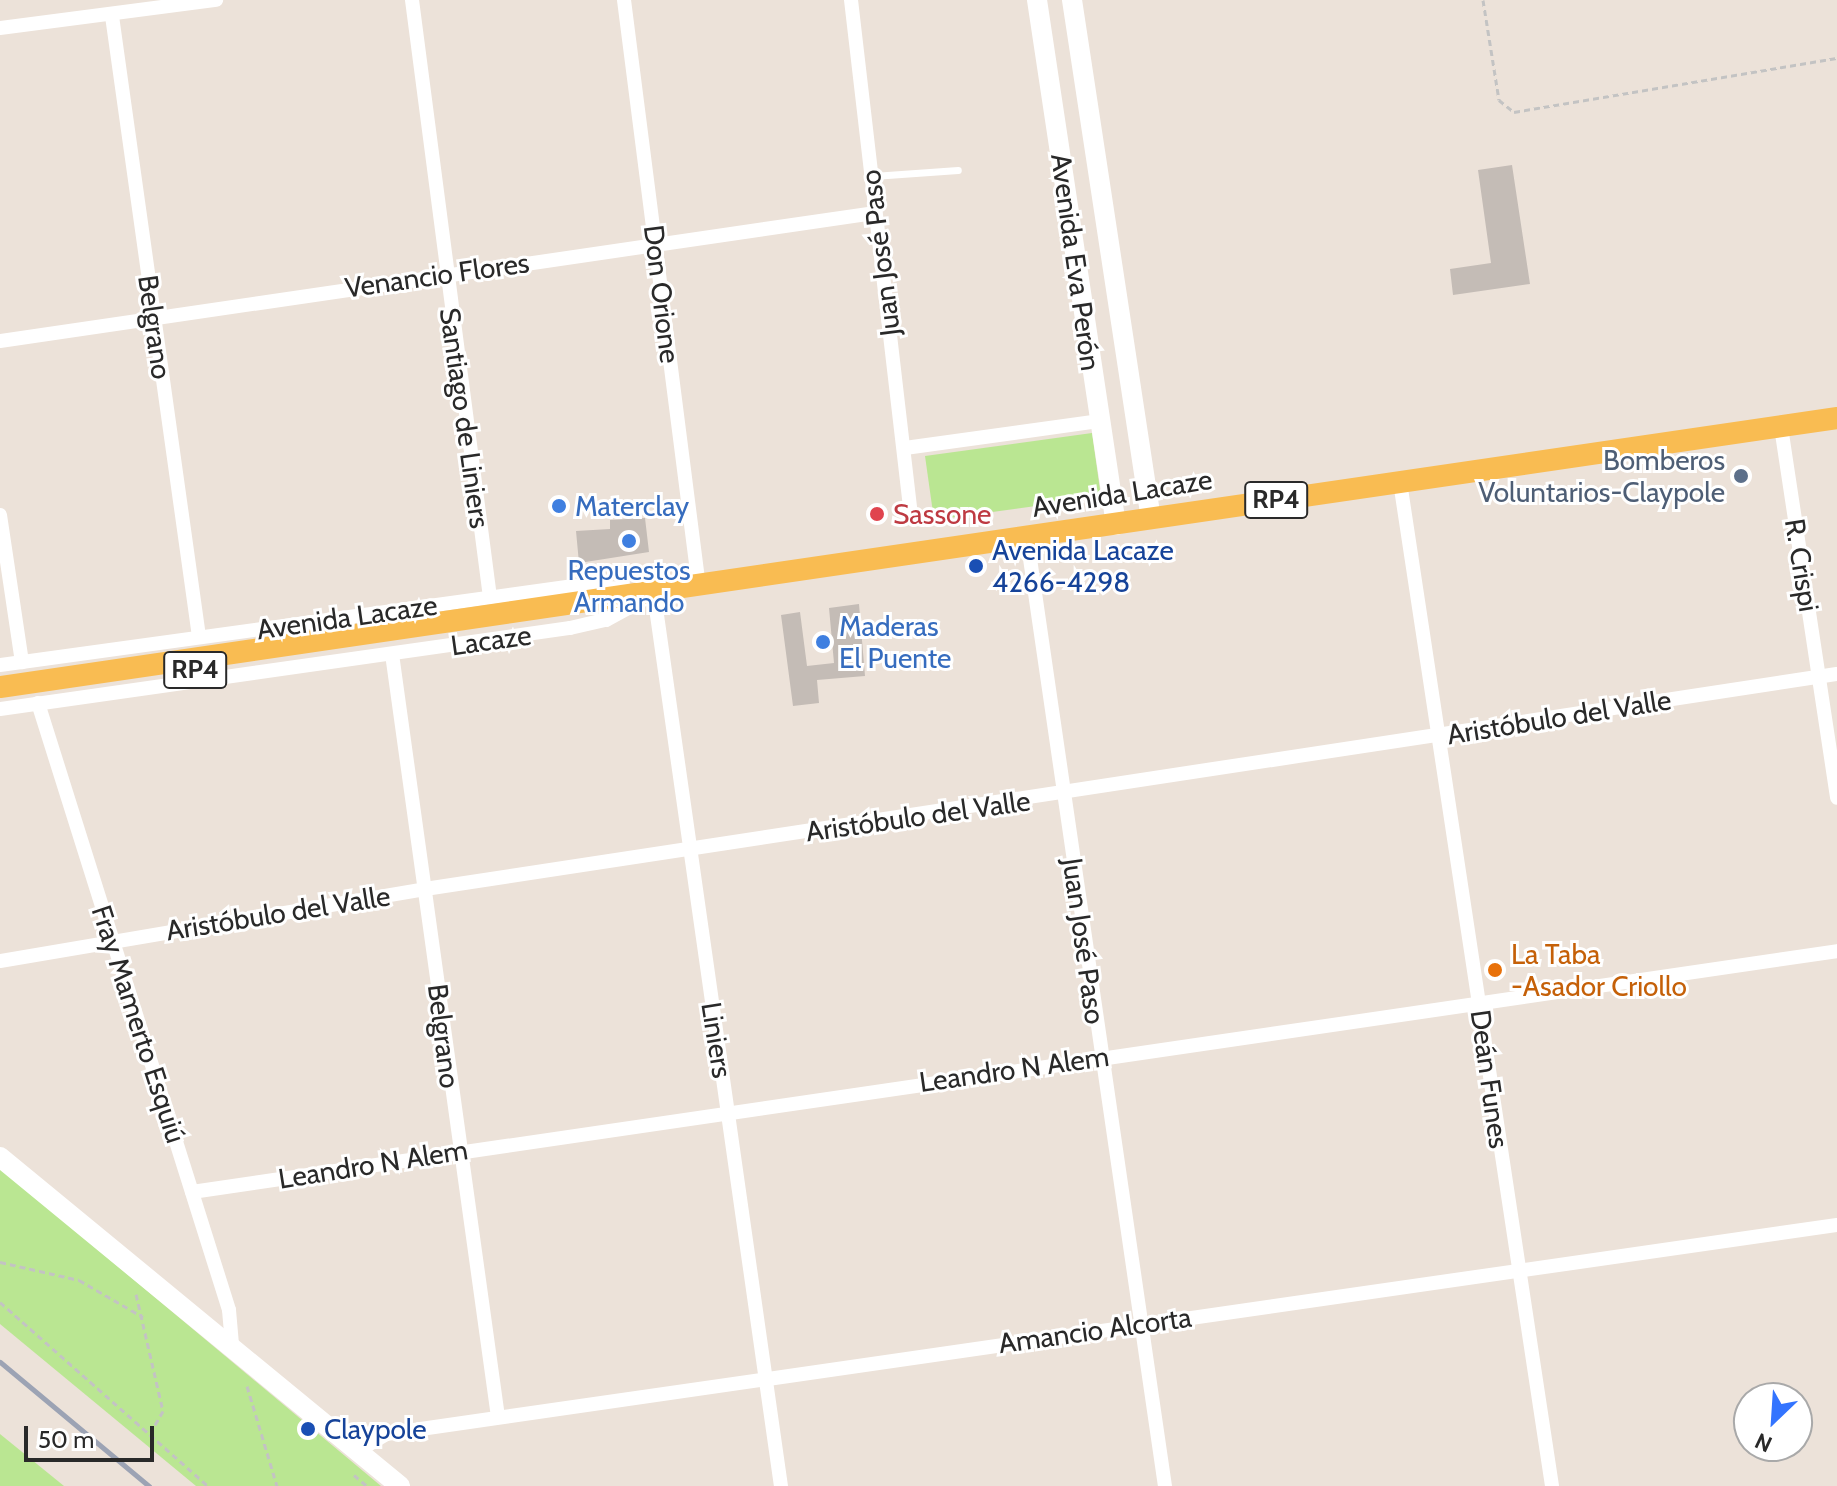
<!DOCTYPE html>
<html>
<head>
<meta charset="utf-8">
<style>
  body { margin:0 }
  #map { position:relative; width:1837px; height:1486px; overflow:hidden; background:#ece2d9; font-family:Cabin,sans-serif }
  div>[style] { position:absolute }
  .green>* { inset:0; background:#bae692 }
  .building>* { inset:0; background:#c4bcb6 }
  .path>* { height:3px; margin-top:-1.5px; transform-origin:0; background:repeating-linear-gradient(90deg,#c3c3c3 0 6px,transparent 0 10px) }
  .lane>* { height:7px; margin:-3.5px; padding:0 3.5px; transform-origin:3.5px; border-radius:3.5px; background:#fff }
  .street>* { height:14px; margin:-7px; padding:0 7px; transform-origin:7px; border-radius:7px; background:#fff }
  .secondary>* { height:20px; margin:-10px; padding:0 10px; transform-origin:10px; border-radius:10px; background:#fff }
  .primary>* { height:22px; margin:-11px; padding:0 11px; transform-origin:11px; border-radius:11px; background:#f9bc52 }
  .rail>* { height:5px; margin:-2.5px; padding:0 2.5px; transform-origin:2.5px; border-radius:2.5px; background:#9ca3b4 }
  .dots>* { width:22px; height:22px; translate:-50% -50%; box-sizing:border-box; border:4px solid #fff; border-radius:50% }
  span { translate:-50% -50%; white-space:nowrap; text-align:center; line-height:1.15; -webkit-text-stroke:6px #fff; paint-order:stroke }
  .shield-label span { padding:2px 6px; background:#fff; border:2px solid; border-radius:6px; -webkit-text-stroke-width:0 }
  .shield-label { font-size:26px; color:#292929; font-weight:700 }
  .street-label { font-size:28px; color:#292929 }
  .service-label { font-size:28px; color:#4e5e75 }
  .right { translate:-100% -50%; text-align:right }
  .shop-label { font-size:28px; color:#366cbe }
  .left { translate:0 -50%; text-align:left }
  .health-label { font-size:28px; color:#be3a42 }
  .transit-label { font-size:28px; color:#164399 }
  .food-label { font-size:28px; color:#c56008 }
  .north { position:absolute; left:1733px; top:1382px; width:80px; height:80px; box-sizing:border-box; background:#fff; border:2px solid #a9a9a9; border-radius:50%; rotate:205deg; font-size:22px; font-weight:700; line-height:32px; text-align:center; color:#292929 }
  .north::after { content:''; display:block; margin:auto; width:28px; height:36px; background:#3374ff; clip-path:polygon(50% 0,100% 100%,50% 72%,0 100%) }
  .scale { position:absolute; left:24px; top:1426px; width:130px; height:36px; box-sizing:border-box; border:4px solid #292929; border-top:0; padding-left:10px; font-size:24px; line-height:28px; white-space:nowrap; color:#292929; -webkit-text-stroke:6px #fff; paint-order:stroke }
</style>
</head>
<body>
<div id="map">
  <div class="green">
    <div style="clip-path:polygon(1092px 433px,1101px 497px,934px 520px,925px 456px)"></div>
    <div style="clip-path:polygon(0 1168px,381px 1486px,196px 1486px,0 1324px)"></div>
    <div style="clip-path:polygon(0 1434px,64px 1486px,0 1486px)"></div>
  </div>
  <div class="building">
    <div style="clip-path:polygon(1512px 165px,1530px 284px,1453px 295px,1450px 269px,1491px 263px,1478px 170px)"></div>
    <div style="clip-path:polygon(645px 518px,649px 552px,579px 563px,576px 531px,610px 529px,610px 520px)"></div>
    <div style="clip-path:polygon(859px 604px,865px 676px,817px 680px,819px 703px,793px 706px,781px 615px,800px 612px,807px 666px,834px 663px,829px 608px)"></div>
  </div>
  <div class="path">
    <div style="left:1483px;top:0;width:101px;rotate:80.9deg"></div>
    <div style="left:1499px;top:100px;width:19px;rotate:39deg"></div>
    <div style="left:1514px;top:112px;width:327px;rotate:-9.5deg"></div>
    <div style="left:0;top:1262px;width:81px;rotate:12.8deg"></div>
    <div style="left:79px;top:1280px;width:74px;rotate:30deg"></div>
    <div style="left:136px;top:1294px;width:120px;rotate:77deg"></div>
    <div style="left:163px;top:1411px;width:24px;rotate:120deg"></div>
    <div style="left:0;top:1302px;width:278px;rotate:41.5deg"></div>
    <div style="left:247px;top:1386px;width:104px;rotate:73.3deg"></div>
    <div style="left:354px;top:1475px;width:17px;rotate:40deg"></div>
  </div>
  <div class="lane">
    <div style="left:873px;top:176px;width:85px;rotate:-4deg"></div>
  </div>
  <div class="street">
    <div style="left:412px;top:0;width:602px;rotate:82.56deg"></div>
    <div style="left:624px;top:0;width:592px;rotate:82.72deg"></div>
    <div style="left:851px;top:0;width:510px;rotate:83.36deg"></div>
    <div style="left:112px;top:16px;width:627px;rotate:82.02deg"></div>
    <div style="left:0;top:28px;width:218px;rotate:-7.4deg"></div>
    <div style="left:0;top:341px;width:883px;rotate:-8.33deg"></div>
    <div style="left:1781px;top:427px;width:375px;rotate:81.4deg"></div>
    <div style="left:905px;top:448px;width:197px;rotate:-7.9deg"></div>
    <div style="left:1400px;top:482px;width:1015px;rotate:81.39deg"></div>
    <div style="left:0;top:515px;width:149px;rotate:81.5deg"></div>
    <div style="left:1027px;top:538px;width:958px;rotate:81.72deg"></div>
    <div style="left:654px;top:594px;width:901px;rotate:81.9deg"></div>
    <div style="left:392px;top:654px;width:770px;rotate:82.09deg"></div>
    <div style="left:0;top:665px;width:579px;rotate:-7.84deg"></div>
    <div style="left:574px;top:586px;width:52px;rotate:3.3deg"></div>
    <div style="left:38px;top:703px;width:636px;rotate:72.53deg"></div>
    <div style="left:229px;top:1310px;width:37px;rotate:85deg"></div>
    <div style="left:0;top:709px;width:576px;rotate:-8.09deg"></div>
    <div style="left:570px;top:628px;width:37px;rotate:-13deg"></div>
    <div style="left:606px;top:620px;width:50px;rotate:-28.6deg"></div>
    <div style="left:0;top:961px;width:431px;rotate:-9.6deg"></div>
    <div style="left:425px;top:889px;width:1428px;rotate:-8.66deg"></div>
    <div style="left:192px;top:1192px;width:1663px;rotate:-8.33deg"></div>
    <div style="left:358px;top:1451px;width:33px;rotate:-31deg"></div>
    <div style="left:386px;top:1434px;width:1466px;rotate:-8.2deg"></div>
  </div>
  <div class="secondary">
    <div style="left:1037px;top:0;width:531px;rotate:81.44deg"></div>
    <div style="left:1072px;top:0;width:525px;rotate:81.35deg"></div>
    <div style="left:0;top:1157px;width:518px;rotate:39.44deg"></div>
  </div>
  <div class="primary">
    <div style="left:0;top:687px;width:1857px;rotate:-8.33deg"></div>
  </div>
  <div class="rail">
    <div style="left:0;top:1362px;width:194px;rotate:39.8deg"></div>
  </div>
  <div class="dots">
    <div style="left:1741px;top:476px;background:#5c6f8a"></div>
    <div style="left:559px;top:506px;background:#3f7fe0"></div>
    <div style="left:877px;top:514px;background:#e0444e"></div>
    <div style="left:629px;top:541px;background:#3f7fe0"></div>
    <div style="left:976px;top:566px;background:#1a4fb4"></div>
    <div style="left:823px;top:642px;background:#3f7fe0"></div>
    <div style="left:1495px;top:970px;background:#e8710a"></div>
    <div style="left:308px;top:1429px;background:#1a4fb4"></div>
  </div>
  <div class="shield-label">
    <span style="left:1276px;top:500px">RP4</span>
    <span style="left:195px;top:670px">RP4</span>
  </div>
  <div class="street-label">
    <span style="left:880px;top:253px;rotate:-97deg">Juan José Paso</span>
    <span style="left:1076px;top:262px;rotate:82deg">Avenida Eva Perón</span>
    <span style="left:437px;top:275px;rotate:-8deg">Venancio Flores</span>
    <span style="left:662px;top:294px;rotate:83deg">Don Orione</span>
    <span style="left:155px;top:327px;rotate:82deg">Belgrano</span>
    <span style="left:465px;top:418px;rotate:82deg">Santiago de Liniers</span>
    <span style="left:1122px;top:493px;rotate:-9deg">Avenida Lacaze</span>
    <span style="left:1802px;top:565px;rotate:81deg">R. Crispi</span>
    <span style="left:347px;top:617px;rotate:-8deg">Avenida Lacaze</span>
    <span style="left:491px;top:640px;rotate:-8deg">Lacaze</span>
    <span style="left:1559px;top:717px;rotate:-9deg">Aristóbulo del Valle</span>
    <span style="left:918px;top:816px;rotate:-8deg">Aristóbulo del Valle</span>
    <span style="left:278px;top:913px;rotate:-9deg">Aristóbulo del Valle</span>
    <span style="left:1084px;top:941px;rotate:82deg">Juan José Paso</span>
    <span style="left:139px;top:1024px;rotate:72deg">Fray Mamerto Esquiú</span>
    <span style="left:444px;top:1036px;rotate:83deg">Belgrano</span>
    <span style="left:717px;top:1040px;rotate:81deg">Liniers</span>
    <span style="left:1014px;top:1069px;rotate:-8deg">Leandro N Alem</span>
    <span style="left:1490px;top:1079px;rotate:82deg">Deán Funes</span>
    <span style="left:373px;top:1164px;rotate:-9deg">Leandro N Alem</span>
    <span style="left:1095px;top:1330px;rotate:-8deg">Amancio Alcorta</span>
  </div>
  <div class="service-label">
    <span class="right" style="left:1725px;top:476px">Bomberos<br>Voluntarios-Claypole</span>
  </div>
  <div class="shop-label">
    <span class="left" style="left:575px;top:506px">Materclay</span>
    <span style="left:629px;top:586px">Repuestos<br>Armando</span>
    <span class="left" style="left:839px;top:642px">Maderas<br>El Puente</span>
  </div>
  <div class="health-label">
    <span class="left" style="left:893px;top:514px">Sassone</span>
  </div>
  <div class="transit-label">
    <span class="left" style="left:992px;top:566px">Avenida Lacaze<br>4266-4298</span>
    <span class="left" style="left:324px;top:1429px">Claypole</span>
  </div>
  <div class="food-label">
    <span class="left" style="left:1511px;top:970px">La Taba<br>-Asador Criollo</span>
  </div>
  <div class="north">N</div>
  <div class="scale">50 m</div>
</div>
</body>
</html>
